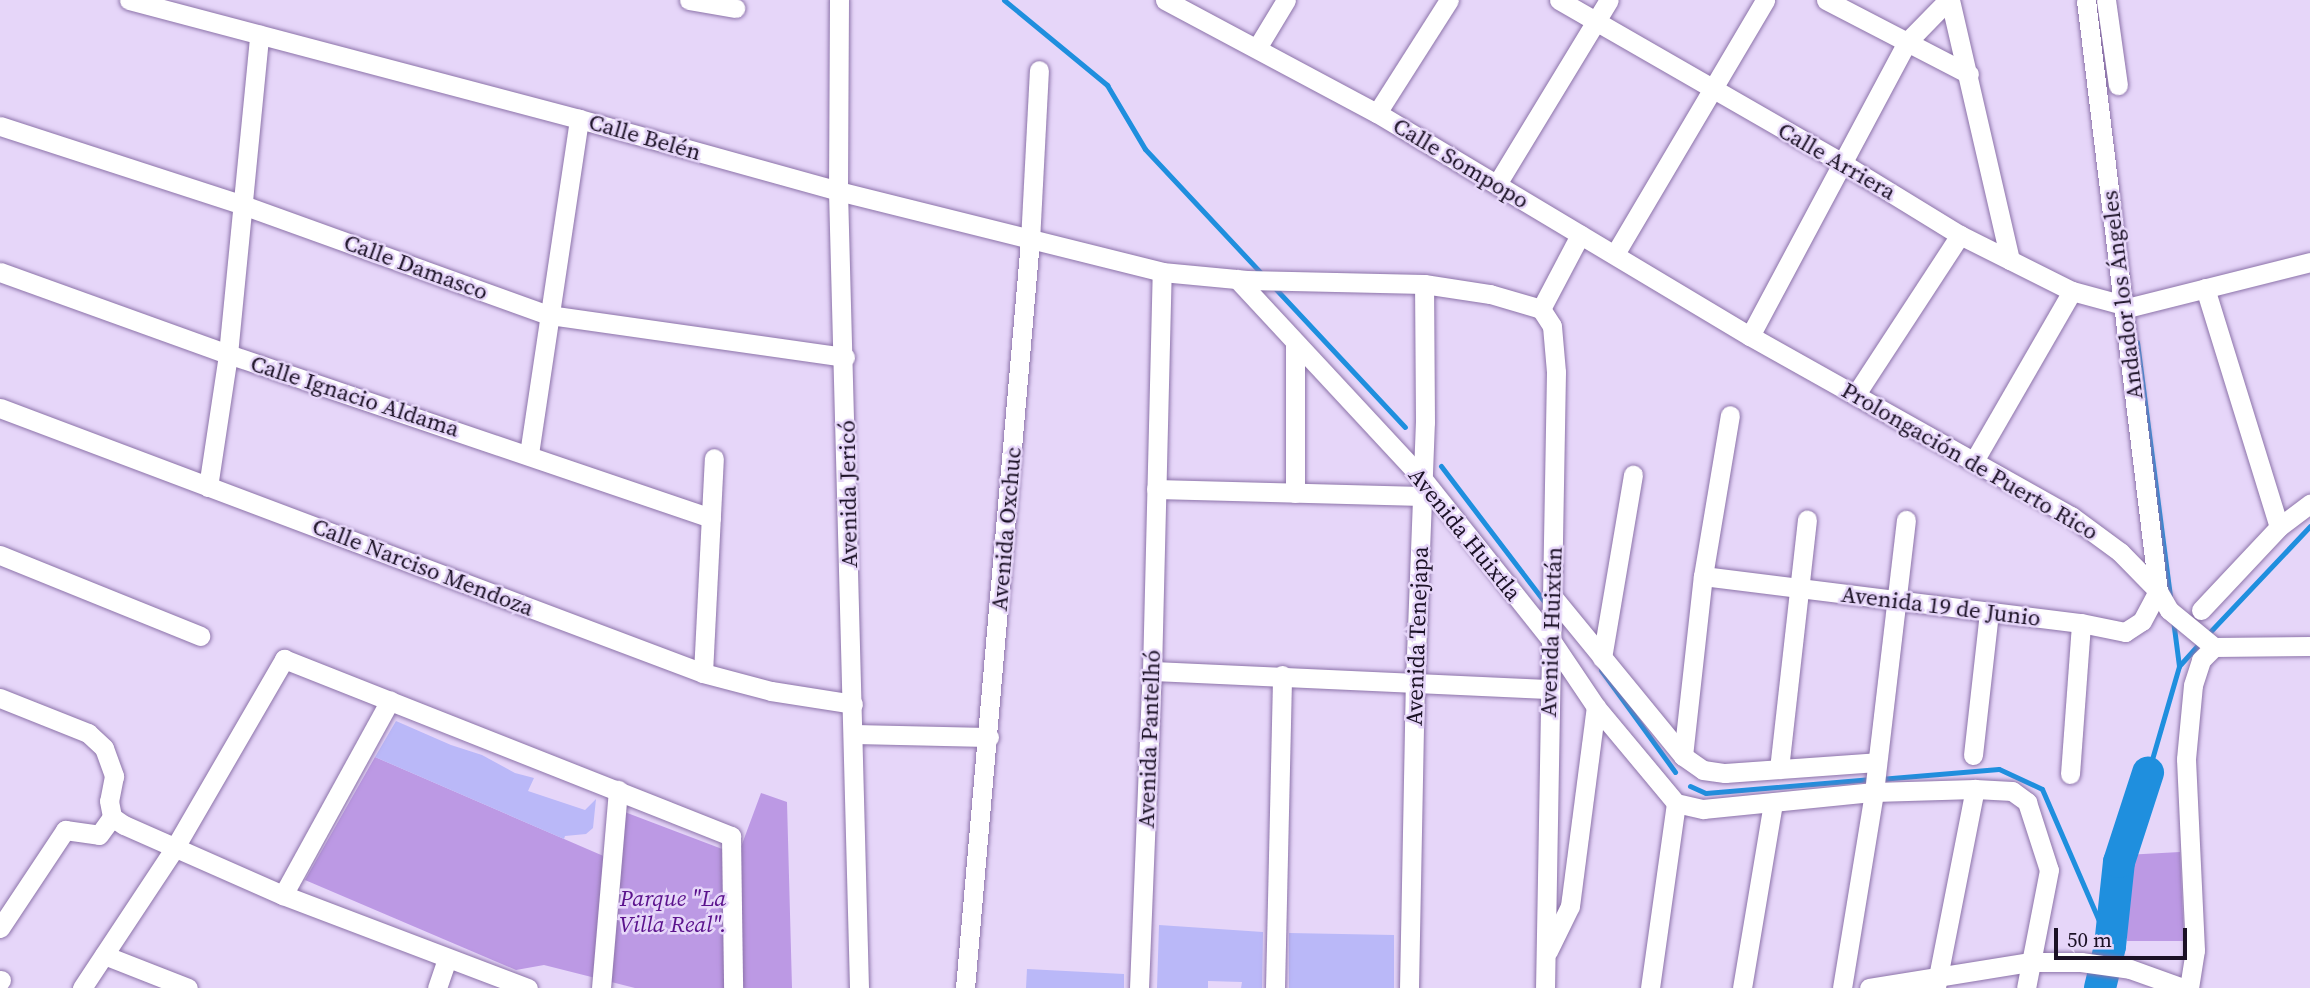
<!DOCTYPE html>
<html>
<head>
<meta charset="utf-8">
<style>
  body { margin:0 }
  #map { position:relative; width:2310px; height:988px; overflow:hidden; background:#e6d6f9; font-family:"Source Serif 4",serif }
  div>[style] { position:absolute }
  .green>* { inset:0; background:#bc99e4 }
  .stream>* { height:5px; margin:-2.5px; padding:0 2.5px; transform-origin:2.5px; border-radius:2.5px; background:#1f8fde }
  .river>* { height:32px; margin:-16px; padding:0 16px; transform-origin:16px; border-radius:16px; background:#1f8fde }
  .building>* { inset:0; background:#bab8f8 }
  .roads { filter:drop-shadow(0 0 2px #8c73a9) drop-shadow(0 0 2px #8c73a9) }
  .street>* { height:19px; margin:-9.5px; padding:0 9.5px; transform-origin:9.5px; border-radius:9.5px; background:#fff }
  span { translate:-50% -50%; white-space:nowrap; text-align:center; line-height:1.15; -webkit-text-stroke:5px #e6d6f9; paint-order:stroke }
  .street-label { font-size:23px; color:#1b1125 }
  .park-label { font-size:23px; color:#5a128c; font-style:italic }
  .scale { position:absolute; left:2054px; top:928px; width:133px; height:32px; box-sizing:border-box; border:4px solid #1b1125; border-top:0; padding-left:9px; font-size:21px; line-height:24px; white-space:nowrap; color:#1b1125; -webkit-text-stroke:5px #e6d6f9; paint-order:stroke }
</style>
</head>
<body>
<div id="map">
  <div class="green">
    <div style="clip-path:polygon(375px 757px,615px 861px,622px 811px,738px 855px,761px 793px,787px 802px,792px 988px,635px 988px,544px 965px,516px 970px,305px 880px)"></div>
    <div style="clip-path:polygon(2180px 852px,2184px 941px,2127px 941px,2125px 855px)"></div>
  </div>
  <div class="stream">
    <div style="left:1004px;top:0;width:134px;rotate:39.5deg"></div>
    <div style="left:1107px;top:85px;width:74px;rotate:59.3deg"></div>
    <div style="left:1145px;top:149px;width:171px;rotate:46.9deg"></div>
    <div style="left:1273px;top:286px;width:193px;rotate:46.9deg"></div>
    <div style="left:2137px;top:342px;width:256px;rotate:82.6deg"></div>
    <div style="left:1441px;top:466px;width:170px;rotate:52.7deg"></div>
    <div style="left:2207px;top:635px;width:150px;rotate:-46.6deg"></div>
    <div style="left:2179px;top:666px;width:31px;rotate:-48deg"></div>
    <div style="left:1601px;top:670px;width:126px;rotate:54deg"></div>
    <div style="left:2148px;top:773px;width:111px;rotate:-73.8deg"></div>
    <div style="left:2179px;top:666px;width:46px;rotate:-97.4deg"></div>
    <div style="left:1880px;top:779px;width:119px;rotate:-4.8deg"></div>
    <div style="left:1999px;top:769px;width:47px;rotate:24.9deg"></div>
    <div style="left:2042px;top:789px;width:171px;rotate:66.6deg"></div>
    <div style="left:1690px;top:786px;width:17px;rotate:24deg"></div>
    <div style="left:1706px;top:793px;width:166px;rotate:-4.8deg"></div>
  </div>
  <div class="river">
    <div style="left:2100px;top:988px;width:43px;rotate:-76.6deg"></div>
    <div style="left:2110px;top:946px;width:84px;rotate:-83.9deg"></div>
    <div style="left:2119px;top:862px;width:94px;rotate:-72deg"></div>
  </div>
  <div class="building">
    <div style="clip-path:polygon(396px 721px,451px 745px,482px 755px,515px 773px,534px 778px,528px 791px,585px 810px,596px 799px,593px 828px,586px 834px,565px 836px,564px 839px,375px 757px)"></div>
    <div style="clip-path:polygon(1159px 925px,1263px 932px,1262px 988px,1241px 988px,1242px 982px,1208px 981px,1208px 988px,1157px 988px)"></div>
    <div style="clip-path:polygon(1289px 933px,1394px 935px,1394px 988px,1289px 988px)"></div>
    <div style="clip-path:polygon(1027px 969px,1124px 974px,1124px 988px,1026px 988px)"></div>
  </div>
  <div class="roads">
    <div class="street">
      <div style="left:129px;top:0;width:465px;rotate:14.8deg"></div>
      <div style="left:579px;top:119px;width:269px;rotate:15.5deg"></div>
      <div style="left:838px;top:191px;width:334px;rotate:14deg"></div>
      <div style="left:1162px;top:272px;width:85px;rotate:5.4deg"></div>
      <div style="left:1247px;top:280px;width:177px;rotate:1.3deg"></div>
      <div style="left:1424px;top:284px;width:67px;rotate:8.6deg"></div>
      <div style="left:1490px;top:294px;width:53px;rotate:16.4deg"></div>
      <div style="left:689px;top:0;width:47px;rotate:9.9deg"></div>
      <div style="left:839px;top:0;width:191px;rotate:90.3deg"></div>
      <div style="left:838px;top:191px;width:797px;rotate:88.49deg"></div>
      <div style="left:1165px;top:0;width:240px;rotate:28.1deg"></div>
      <div style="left:1377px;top:113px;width:435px;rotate:30.9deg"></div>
      <div style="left:1750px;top:336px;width:368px;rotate:29.3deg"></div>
      <div style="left:2071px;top:516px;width:61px;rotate:36.3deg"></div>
      <div style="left:2120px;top:552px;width:54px;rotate:45.7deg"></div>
      <div style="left:2158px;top:591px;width:22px;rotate:60deg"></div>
      <div style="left:2169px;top:610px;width:58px;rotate:39.4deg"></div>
      <div style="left:1559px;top:0;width:329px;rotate:29.9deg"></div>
      <div style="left:1844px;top:164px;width:136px;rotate:31.5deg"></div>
      <div style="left:1960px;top:235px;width:125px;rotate:26.6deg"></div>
      <div style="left:2072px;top:291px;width:61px;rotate:15.2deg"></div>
      <div style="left:2131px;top:307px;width:185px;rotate:-14.1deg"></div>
      <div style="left:1826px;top:0;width:161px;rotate:27.4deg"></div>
      <div style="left:1950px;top:0;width:267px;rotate:77deg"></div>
      <div style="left:2106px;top:0;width:86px;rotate:82deg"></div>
      <div style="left:1257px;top:48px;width:56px;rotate:-58.9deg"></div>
      <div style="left:1377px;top:113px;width:134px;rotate:-57.5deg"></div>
      <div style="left:0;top:126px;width:252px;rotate:18deg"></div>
      <div style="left:240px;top:204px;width:328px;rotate:19.8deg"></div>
      <div style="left:549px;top:315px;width:299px;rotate:8.1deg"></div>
      <div style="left:1497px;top:184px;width:215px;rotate:-58.7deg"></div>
      <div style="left:1615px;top:254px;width:295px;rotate:-59.4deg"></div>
      <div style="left:0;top:272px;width:242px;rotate:19.8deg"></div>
      <div style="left:228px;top:354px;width:510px;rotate:18.75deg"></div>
      <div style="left:1237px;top:279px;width:273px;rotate:47.1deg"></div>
      <div style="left:1423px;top:479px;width:206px;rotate:51.5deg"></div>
      <div style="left:1551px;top:640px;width:81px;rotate:56.1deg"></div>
      <div style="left:1596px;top:707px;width:125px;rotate:50.2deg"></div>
      <div style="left:2205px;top:288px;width:250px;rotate:72.8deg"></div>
      <div style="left:1541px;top:309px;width:20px;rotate:57deg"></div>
      <div style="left:1552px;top:326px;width:46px;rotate:85deg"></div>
      <div style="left:1556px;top:372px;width:616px;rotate:91.02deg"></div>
      <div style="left:1541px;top:309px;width:84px;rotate:-62.2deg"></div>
      <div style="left:1750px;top:336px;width:333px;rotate:-61.9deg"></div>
      <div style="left:1907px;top:42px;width:59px;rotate:-45.7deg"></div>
      <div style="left:1856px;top:394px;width:190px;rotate:-56.8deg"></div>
      <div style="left:0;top:408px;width:751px;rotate:20.65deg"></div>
      <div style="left:703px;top:673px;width:70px;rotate:14.8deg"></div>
      <div style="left:771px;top:691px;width:83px;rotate:9deg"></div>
      <div style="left:529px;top:454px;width:339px;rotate:-81.5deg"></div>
      <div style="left:1974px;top:461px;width:196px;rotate:-60deg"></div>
      <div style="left:208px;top:487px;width:134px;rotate:-81.4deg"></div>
      <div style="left:228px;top:354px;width:321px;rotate:-84.4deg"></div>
      <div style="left:1156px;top:489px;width:266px;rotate:1.5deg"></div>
      <div style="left:1295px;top:493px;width:149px;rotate:-90deg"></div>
      <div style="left:0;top:555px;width:216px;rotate:22deg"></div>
      <div style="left:1703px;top:576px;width:381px;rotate:7.1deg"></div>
      <div style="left:2081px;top:623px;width:45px;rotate:11.6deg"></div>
      <div style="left:2125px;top:632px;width:20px;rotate:-33deg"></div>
      <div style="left:2142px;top:621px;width:34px;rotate:-62deg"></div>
      <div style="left:2158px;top:591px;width:595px;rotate:-96.95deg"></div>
      <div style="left:1553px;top:597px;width:205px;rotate:50.7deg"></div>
      <div style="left:1683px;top:756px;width:24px;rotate:35deg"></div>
      <div style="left:1703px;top:770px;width:22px;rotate:8deg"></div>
      <div style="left:1725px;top:773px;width:152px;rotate:-4.1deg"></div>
      <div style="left:2201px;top:610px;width:114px;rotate:-46.8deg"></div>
      <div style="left:2279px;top:527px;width:39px;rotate:-37deg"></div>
      <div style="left:2214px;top:647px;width:96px;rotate:-0.6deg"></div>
      <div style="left:1602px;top:658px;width:186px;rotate:-80.4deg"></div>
      <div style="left:1152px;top:671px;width:397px;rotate:2.6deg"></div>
      <div style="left:703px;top:673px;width:215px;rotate:-87.1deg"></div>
      <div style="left:0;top:698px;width:95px;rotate:21.7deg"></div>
      <div style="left:88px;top:733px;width:22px;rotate:43deg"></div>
      <div style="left:104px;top:748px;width:30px;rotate:70deg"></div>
      <div style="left:114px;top:776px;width:25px;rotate:101deg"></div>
      <div style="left:109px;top:801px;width:16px;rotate:79deg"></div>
      <div style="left:112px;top:817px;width:14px;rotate:34deg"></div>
      <div style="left:124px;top:825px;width:174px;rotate:23.8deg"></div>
      <div style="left:283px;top:895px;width:262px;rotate:20.8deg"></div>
      <div style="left:853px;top:734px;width:136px;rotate:1.3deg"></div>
      <div style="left:1973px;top:755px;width:144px;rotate:-83.6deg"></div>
      <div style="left:1683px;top:756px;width:181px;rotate:-83.7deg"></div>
      <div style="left:1703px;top:576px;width:163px;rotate:-80.5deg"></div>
      <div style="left:1779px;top:769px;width:251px;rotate:-83.6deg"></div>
      <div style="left:2070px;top:774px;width:151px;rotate:-85.8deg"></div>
      <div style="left:1676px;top:803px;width:28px;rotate:13deg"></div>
      <div style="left:1703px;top:809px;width:172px;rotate:-5.7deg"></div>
      <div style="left:1874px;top:792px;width:101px;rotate:-1.7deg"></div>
      <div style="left:1975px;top:789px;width:37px;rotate:3deg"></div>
      <div style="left:2012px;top:791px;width:19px;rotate:36deg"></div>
      <div style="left:2027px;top:802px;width:71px;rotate:72.1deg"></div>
      <div style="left:2049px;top:870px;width:120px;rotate:101deg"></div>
      <div style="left:283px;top:895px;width:222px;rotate:-61.2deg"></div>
      <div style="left:0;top:928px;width:118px;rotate:-56.4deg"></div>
      <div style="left:65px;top:830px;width:34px;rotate:8deg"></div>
      <div style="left:99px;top:835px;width:22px;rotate:-54deg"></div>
      <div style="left:1548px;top:951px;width:50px;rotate:-63.9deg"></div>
      <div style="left:1570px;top:906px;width:201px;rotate:-82.6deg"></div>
      <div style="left:104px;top:955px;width:90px;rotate:21.4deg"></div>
      <div style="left:0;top:980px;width:1px"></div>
      <div style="left:1936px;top:987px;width:202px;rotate:-78.9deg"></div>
      <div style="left:82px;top:988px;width:167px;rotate:-56.5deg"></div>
      <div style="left:174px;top:849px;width:220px;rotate:-59.9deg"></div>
      <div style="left:284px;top:659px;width:481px;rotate:21.6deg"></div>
      <div style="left:731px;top:836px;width:152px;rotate:89.2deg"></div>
      <div style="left:437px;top:988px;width:31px;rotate:-71deg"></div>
      <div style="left:601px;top:988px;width:199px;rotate:-85.1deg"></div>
      <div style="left:965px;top:988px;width:750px;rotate:-85.03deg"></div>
      <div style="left:1030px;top:241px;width:171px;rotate:-87deg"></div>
      <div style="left:1139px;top:988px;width:317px;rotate:-87.7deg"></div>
      <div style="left:1152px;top:671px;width:399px;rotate:-88.6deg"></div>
      <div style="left:1275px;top:988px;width:313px;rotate:-88.7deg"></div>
      <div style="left:1409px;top:988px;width:307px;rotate:-88.9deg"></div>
      <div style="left:1415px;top:681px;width:259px;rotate:-87.8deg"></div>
      <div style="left:1425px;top:422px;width:138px;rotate:-90.4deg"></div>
      <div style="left:1650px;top:988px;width:187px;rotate:-82deg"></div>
      <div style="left:1742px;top:988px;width:188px;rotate:-80.5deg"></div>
      <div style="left:1842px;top:988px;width:199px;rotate:-80.7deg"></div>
      <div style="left:1874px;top:792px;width:274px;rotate:-83.3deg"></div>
      <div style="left:1869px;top:988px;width:162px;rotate:-9.2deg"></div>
      <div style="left:2029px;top:962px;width:52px"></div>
      <div style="left:2081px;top:962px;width:49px;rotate:8.1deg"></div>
      <div style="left:2130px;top:969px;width:56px;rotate:19.7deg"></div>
      <div style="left:2189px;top:988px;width:38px;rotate:-81deg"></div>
      <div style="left:2195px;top:950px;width:191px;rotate:-92.7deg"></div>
      <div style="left:2186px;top:759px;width:74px;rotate:-84.6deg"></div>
      <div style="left:2193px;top:685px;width:26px;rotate:-72deg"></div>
      <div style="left:2201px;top:660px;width:18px;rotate:-45deg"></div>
    </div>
  </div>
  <div class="street-label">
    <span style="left:645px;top:137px;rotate:16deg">Calle Belén</span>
    <span style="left:1837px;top:161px;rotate:30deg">Calle Arriera</span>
    <span style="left:1461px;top:163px;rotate:31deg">Calle Sompopo</span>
    <span style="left:416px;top:267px;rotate:20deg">Calle Damasco</span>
    <span style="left:2122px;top:295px;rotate:-97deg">Andador los Ángeles</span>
    <span style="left:355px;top:396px;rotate:18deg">Calle Ignacio Aldama</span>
    <span style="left:1970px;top:461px;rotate:30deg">Prolongación de Puerto Rico</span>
    <span style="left:848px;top:494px;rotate:-91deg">Avenida Jericó</span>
    <span style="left:1006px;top:529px;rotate:-85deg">Avenida Oxchuc</span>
    <span style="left:1465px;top:534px;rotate:51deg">Avenida Huixtla</span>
    <span style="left:423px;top:567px;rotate:21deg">Calle Narciso Mendoza</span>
    <span style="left:1941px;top:606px;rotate:7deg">Avenida 19 de Junio</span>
    <span style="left:1551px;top:632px;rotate:-88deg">Avenida Huixtán</span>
    <span style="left:1417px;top:636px;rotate:-88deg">Avenida Tenejapa</span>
    <span style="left:1149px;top:739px;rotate:-88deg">Avenida Pantelhó</span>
  </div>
  <div class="park-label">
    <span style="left:673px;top:911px">Parque "La<br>Villa Real".</span>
  </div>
  <div class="scale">50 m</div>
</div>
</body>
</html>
